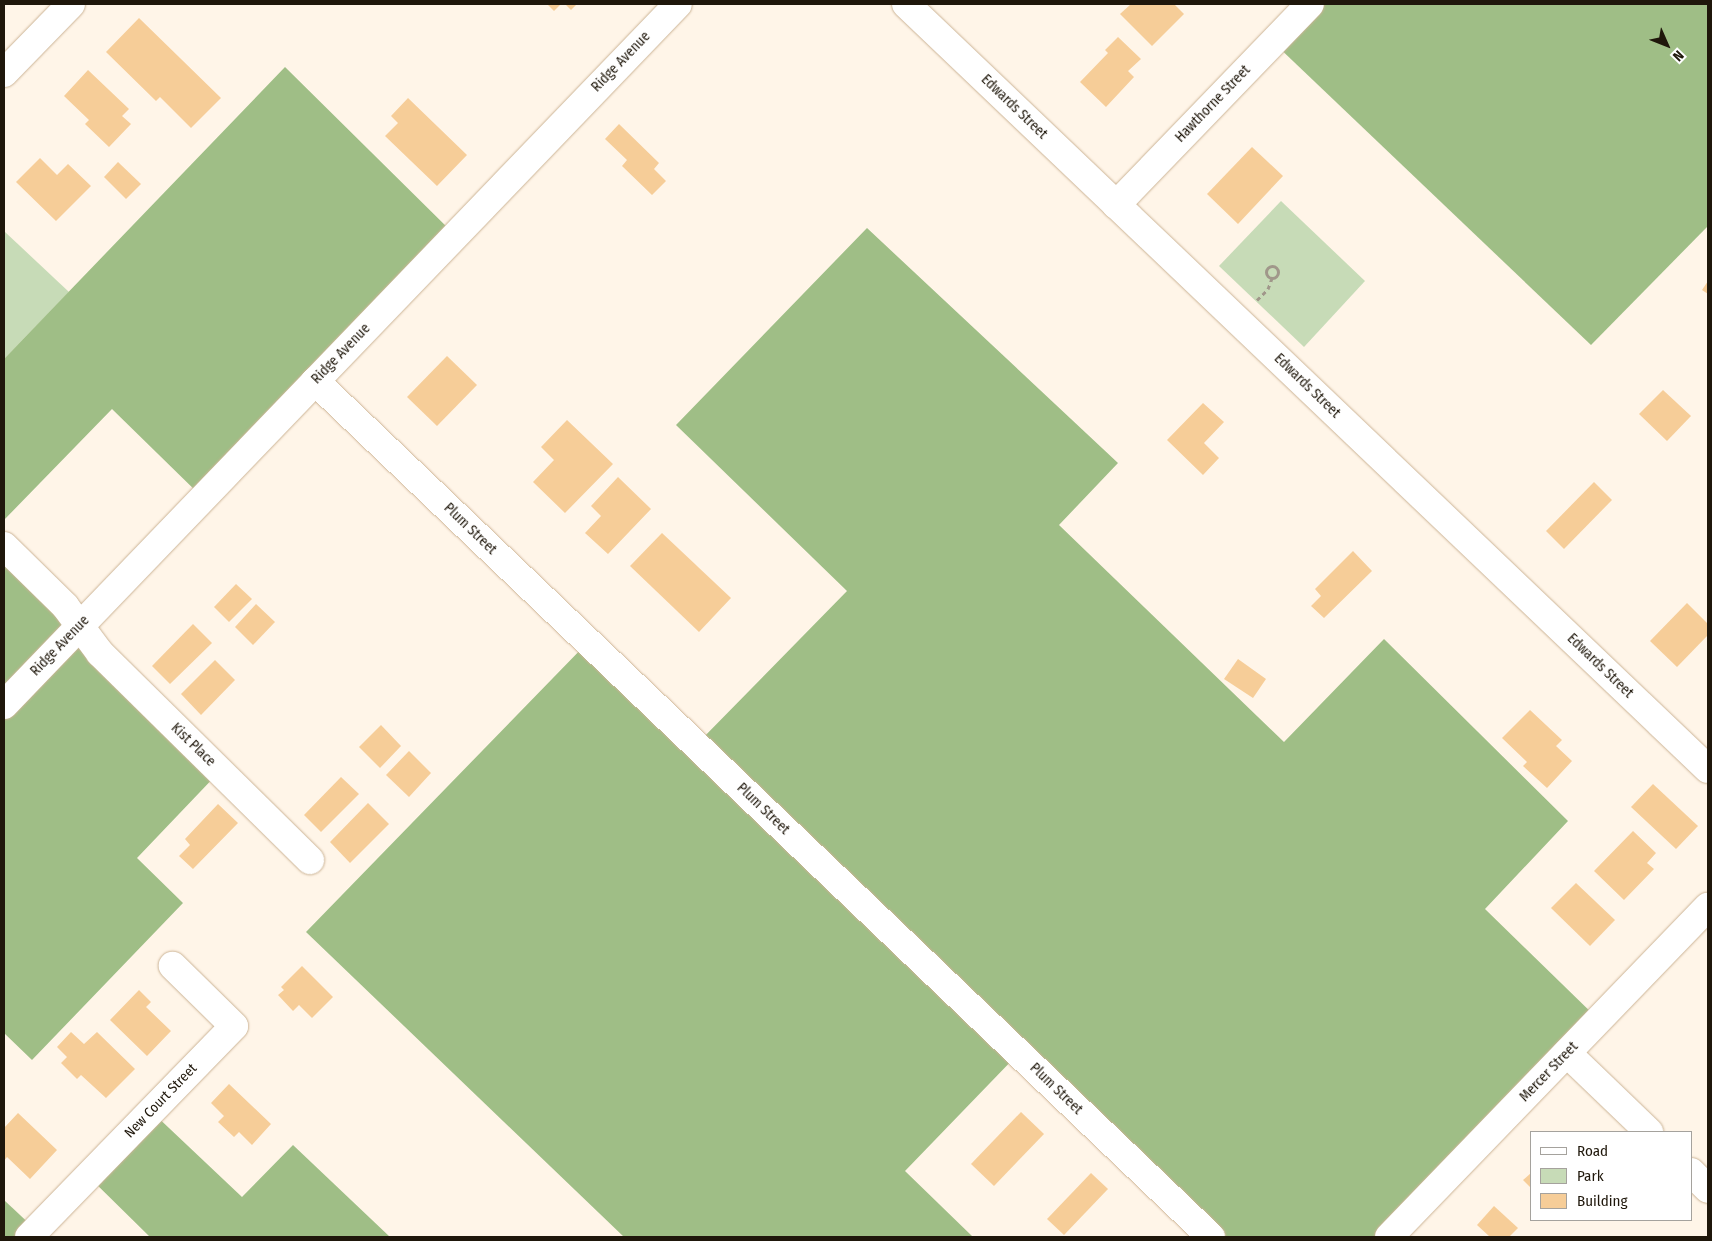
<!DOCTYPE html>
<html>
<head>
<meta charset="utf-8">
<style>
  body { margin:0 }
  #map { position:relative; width:1712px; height:1241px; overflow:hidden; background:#fff5e8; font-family:"Fira Sans Condensed",sans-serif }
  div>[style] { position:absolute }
  .green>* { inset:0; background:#c7dbb7 }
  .forest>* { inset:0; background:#9fbe86 }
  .building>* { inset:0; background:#f6cd98 }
  .path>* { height:3px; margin-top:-1.5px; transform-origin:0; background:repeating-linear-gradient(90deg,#a0978a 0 4px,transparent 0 8px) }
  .path>.ring { margin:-1.5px; padding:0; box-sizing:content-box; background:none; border:3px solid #a0978a; border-radius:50% }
  .roads { filter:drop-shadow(0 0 1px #ccb496) drop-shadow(0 0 1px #ccb496) }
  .street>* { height:28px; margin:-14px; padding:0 14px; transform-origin:14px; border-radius:14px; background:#fff }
  .secondary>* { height:28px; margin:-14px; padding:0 14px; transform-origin:14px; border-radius:14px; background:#fff }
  span { translate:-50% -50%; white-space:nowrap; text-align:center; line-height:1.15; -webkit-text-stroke:5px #fff; paint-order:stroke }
  .street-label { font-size:14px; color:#1f170b }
  .frame { position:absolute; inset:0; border:5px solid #1f170b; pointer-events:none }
  .legend { position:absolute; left:1530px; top:1131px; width:162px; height:90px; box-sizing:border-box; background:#fff; border:1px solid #a5a29d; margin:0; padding:6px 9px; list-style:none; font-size:15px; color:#1f170b }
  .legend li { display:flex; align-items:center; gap:10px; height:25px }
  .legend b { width:25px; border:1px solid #a5a29d }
  .north { position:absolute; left:1642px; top:20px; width:50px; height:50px; -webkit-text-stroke:4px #fff; paint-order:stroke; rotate:134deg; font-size:14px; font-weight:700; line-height:20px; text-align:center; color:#1f170b }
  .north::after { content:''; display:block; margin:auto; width:18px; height:22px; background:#1f170b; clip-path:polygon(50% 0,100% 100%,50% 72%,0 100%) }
</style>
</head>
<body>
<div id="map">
  <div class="green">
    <div style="clip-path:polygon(1281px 201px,1365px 281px,1304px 347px,1219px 266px)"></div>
    <div style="clip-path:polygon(4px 231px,69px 292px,4px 359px)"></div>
  </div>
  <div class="forest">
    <div style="clip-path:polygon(1310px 4px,1708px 4px,1708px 226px,1591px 345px,1273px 42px)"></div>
    <div style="clip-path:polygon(285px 67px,455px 235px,203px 498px,112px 409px,4px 520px,4px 359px)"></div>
    <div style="clip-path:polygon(867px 228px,1118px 463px,1059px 525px,1284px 742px,1384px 639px,1568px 821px,1485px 909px,1599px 1020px,1389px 1237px,1211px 1237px,1018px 1054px,905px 1171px,973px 1237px,624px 1237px,306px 932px,588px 642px,696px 745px,847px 591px,676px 425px)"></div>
    <div style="clip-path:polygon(4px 546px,220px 771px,137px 858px,183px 903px,32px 1060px,4px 1033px)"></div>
    <div style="clip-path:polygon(151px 1111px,242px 1197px,293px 1145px,390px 1237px,150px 1237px,88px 1176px)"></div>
    <div style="clip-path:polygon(4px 1200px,36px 1230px,29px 1237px,4px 1237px)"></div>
  </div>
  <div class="building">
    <div style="clip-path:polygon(547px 4px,561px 4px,554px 11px)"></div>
    <div style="clip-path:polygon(565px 4px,577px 4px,571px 10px)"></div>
    <div style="clip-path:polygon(1131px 4px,1174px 4px,1184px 14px,1152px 46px,1120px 14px)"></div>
    <div style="clip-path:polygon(139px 18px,221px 98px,191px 128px,160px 97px,156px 101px,106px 52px)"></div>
    <div style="clip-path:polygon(1118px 37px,1141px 59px,1128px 71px,1134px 77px,1106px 107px,1080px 82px,1108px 53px,1105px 50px)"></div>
    <div style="clip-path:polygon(88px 70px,129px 109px,122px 116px,131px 124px,109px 147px,85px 124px,89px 120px,64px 96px)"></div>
    <div style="clip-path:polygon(408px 98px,467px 155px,437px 186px,385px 136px,398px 123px,391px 116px)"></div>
    <div style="clip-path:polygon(619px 124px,659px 163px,654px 169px,666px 181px,652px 195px,622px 166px,627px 160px,605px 139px)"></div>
    <div style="clip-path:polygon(1252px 147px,1283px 176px,1238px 224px,1207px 194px)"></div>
    <div style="clip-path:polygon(40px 158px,57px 175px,68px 164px,91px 186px,56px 221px,16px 182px)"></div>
    <div style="clip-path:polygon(118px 162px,141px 184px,126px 199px,104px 177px)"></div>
    <div style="clip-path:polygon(1708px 281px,1708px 294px,1702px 290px)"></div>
    <div style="clip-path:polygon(447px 356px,477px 385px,437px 426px,407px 397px)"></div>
    <div style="clip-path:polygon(1663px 390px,1691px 416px,1667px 441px,1639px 414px)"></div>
    <div style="clip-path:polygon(1203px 403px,1224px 422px,1204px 443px,1219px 458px,1203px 475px,1167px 440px)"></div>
    <div style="clip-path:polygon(567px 420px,613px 464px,565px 513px,533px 482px,554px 460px,541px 447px)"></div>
    <div style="clip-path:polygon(618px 477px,651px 509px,608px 554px,585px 533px,601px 516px,591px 506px)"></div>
    <div style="clip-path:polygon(1594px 482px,1612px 500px,1564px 549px,1546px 531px)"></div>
    <div style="clip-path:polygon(662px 533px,731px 598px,699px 632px,630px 566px)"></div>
    <div style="clip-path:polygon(1353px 551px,1372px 571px,1324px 618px,1311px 606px,1321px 596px,1315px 589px)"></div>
    <div style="clip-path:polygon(236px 584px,252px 599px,229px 622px,214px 607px)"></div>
    <div style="clip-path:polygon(1687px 603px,1708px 624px,1708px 635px,1677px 667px,1650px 641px)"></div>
    <div style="clip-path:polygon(256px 604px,275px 622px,253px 645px,235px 627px)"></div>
    <div style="clip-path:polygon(193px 624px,212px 643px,170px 684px,152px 666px)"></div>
    <div style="clip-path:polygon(1238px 659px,1266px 679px,1253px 698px,1224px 679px)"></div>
    <div style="clip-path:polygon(215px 660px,235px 680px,201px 715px,181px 694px)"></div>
    <div style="clip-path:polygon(1530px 710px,1562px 740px,1556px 746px,1572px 761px,1547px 788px,1523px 766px,1527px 762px,1502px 738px)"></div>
    <div style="clip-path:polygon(381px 725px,401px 746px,380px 768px,359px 747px)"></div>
    <div style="clip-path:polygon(409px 751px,431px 773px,409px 797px,386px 775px)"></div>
    <div style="clip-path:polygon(341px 777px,359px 794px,321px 832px,304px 815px)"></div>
    <div style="clip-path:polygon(1653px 784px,1698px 826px,1676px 849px,1631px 807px)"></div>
    <div style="clip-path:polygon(368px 803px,389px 824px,350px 863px,330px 842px)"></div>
    <div style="clip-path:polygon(218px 804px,238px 823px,193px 869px,179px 856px,190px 845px,185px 839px)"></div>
    <div style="clip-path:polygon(1633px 831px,1656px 853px,1647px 863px,1654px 869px,1624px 900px,1594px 871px)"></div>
    <div style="clip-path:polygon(1576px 883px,1615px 920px,1590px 946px,1551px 908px)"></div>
    <div style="clip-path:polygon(302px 966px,333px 997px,312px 1018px,299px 1005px,293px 1011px,278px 995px,284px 990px,281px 987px)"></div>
    <div style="clip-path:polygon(139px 990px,151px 1002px,146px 1007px,171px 1031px,147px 1056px,110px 1020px)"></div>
    <div style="clip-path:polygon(71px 1032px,84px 1044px,97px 1032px,135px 1069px,106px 1098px,81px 1075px,77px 1079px,61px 1063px,67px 1057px,57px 1047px)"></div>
    <div style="clip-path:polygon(229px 1084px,271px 1124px,252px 1145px,239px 1132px,234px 1137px,218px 1122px,224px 1116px,211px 1103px)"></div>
    <div style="clip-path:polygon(1021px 1112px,1044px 1134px,994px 1186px,971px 1164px)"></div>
    <div style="clip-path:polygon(18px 1113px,57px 1150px,30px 1179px,7px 1157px,4px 1161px,4px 1128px)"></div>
    <div style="clip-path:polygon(1091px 1173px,1108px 1189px,1064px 1235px,1047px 1219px)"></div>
    <div style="clip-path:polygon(1531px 1173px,1531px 1188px,1523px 1180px)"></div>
    <div style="clip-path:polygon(1494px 1206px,1518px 1228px,1509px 1237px,1490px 1237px,1477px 1225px)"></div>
  </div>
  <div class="path">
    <div class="ring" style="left:1266px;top:266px;width:9px;height:9px"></div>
    <div style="left:1257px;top:300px;width:16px;rotate:-45deg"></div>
    <div style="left:1268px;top:289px;width:12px;rotate:-70deg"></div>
  </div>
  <div class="roads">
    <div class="street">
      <div style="left:906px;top:4px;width:1108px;rotate:43.65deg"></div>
      <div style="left:1116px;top:205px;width:279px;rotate:-46deg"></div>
      <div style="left:315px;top:381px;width:1239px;rotate:43.69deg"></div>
      <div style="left:4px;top:546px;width:86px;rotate:44.5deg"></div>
      <div style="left:65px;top:606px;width:59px;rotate:53.3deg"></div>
      <div style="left:100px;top:653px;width:295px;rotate:44.6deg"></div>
      <div style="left:4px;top:705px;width:972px;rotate:-46.12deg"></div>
      <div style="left:1567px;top:1053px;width:114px;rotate:43.9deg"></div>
      <div style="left:1691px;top:1172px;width:24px;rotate:45deg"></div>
      <div style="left:29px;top:1237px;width:294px;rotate:-45.8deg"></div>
      <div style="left:234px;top:1026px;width:86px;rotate:-135.5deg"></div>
      <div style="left:1389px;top:1237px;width:459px;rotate:-46deg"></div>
    </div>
    <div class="secondary">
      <div style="left:4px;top:73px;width:96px;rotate:-45.8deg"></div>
    </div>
  </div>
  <div class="street-label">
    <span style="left:621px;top:62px;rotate:-46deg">Ridge Avenue</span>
    <span style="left:1213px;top:104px;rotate:-46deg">Hawthorne Street</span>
    <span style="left:1014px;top:107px;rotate:44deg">Edwards Street</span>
    <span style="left:341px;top:354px;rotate:-46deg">Ridge Avenue</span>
    <span style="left:1307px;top:386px;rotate:44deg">Edwards Street</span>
    <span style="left:470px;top:529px;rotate:44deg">Plum Street</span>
    <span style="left:60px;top:646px;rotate:-46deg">Ridge Avenue</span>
    <span style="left:1600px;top:666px;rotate:44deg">Edwards Street</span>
    <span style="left:193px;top:745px;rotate:44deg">Kist Place</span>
    <span style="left:763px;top:809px;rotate:44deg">Plum Street</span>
    <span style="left:1549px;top:1072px;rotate:-46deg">Mercer Street</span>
    <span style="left:1056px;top:1089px;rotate:44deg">Plum Street</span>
    <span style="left:161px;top:1101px;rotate:-46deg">New Court Street</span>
  </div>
  <div class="frame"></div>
  <ul class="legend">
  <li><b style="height:6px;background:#fff"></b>Road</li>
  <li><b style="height:14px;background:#c7dbb7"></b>Park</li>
  <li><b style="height:14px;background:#f6cd98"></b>Building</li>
  </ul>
  <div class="north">N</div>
</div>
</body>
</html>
